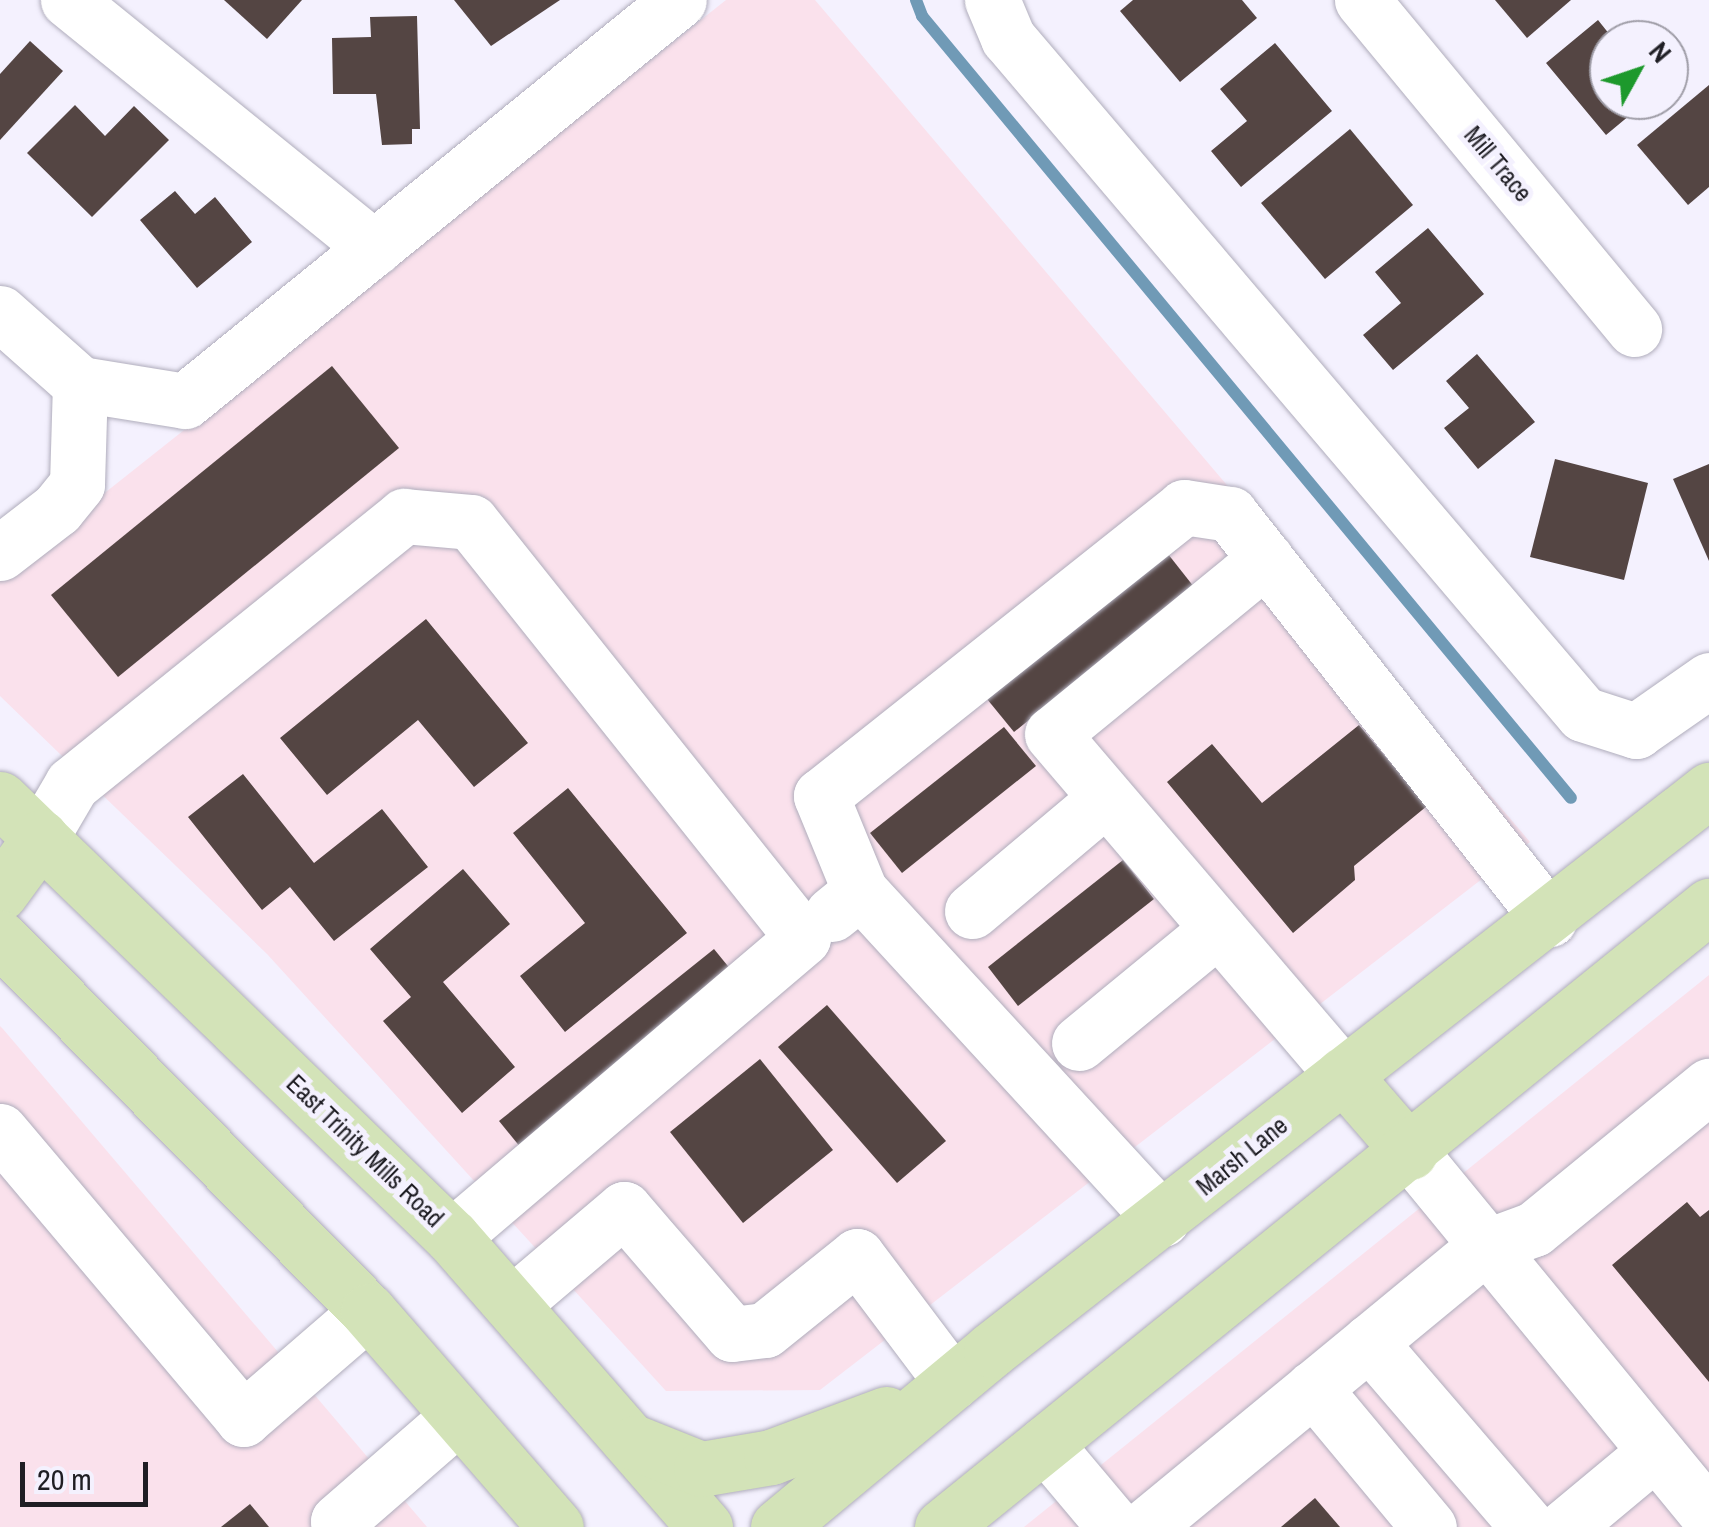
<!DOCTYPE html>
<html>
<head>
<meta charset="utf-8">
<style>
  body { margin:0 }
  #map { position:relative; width:1709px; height:1527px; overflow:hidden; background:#f4f1fe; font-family:"Archivo Narrow",sans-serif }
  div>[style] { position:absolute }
  .commercial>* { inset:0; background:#fae1ec }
  .stream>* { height:12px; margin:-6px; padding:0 6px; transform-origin:6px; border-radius:6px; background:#709ab6 }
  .building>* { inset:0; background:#544543 }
  .roads { filter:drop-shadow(0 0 2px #b0adbc) drop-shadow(0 0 2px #b0adbc) }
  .minor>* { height:55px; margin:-27.5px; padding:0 27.5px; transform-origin:27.5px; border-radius:27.5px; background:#fff }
  .major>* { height:55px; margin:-27.5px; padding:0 27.5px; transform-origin:27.5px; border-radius:27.5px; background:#d3e3b8 }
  span { translate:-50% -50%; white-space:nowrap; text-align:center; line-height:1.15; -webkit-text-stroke:10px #f4f1fe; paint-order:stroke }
  .street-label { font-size:25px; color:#1f1e24 }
  .north { position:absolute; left:1589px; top:20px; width:100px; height:100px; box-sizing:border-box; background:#f4f1fe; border:2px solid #9f9da7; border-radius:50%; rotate:50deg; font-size:28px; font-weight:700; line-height:40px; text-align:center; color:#1f1e24 }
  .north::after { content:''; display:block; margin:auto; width:35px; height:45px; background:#1d992c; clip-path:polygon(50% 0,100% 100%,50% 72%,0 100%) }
  .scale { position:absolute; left:20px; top:1462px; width:128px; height:45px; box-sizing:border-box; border:5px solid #1f1e24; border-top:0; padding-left:12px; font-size:30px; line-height:35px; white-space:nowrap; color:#1f1e24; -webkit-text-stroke:8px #f4f1fe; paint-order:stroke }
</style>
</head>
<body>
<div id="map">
  <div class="commercial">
    <div style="clip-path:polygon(726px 0,815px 0,1530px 842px,820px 1390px,666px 1391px,267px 954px,0 696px,0 576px)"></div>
    <div style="clip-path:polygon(1709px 975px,1709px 1527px,1024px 1527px)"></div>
    <div style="clip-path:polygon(0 1026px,3px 1029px,427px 1527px,0 1527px)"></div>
  </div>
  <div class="stream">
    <div style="left:916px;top:0;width:17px;rotate:69deg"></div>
    <div style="left:922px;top:16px;width:1016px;rotate:50.31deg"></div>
  </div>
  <div class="building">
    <div style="clip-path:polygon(224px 0,302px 0,267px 39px)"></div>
    <div style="clip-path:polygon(454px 0,560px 0,491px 46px)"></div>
    <div style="clip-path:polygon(1133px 0,1242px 0,1257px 18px,1180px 82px,1120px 11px)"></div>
    <div style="clip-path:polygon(1495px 0,1571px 0,1527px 38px)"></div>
    <div style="clip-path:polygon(417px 16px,420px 129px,412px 129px,412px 144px,382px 145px,376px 94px,333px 94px,332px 38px,371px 37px,370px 17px)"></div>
    <div style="clip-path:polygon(1598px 20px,1614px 40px,1609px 40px,1609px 100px,1648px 100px,1606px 135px,1546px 63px)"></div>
    <div style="clip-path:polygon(30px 41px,63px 71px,0 140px,0 74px)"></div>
    <div style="clip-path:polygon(1275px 43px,1332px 111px,1241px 187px,1211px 151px,1247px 121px,1220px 89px)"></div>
    <div style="clip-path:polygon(1669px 46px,1687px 67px,1669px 82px)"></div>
    <div style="clip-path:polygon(1709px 85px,1709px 187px,1688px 205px,1637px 145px)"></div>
    <div style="clip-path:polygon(75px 105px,105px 136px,134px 106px,169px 140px,92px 217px,27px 153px)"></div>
    <div style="clip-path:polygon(1350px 129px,1413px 205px,1325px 279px,1261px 203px)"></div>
    <div style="clip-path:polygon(175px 191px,195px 214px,215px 197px,252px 242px,197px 288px,140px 220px)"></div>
    <div style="clip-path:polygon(1428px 228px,1484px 294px,1393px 370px,1363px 335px,1401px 303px,1375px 272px)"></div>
    <div style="clip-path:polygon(1477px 354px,1535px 422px,1478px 469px,1444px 428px,1469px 408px,1446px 381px)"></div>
    <div style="clip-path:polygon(332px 366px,399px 448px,118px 677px,51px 595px)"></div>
    <div style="clip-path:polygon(1555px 459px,1648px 483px,1624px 580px,1530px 557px)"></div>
    <div style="clip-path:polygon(1709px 464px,1709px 561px,1673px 479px)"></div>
    <div style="clip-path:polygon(1168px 554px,1194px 587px,1014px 732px,987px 699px)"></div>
    <div style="clip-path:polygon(426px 619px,528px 743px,474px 787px,418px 720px,327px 795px,280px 738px)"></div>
    <div style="clip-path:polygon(1359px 725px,1427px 806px,1354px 866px,1355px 880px,1293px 933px,1167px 782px,1212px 744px,1262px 803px)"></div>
    <div style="clip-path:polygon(1004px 727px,1036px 766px,902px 873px,870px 833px)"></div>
    <div style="clip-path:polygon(243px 774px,314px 863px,382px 809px,428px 867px,334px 941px,290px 887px,262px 910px,188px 817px)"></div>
    <div style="clip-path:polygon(568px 788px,687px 933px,565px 1032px,520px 976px,585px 923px,513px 833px)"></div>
    <div style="clip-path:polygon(1123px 860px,1154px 899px,1018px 1006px,988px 967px)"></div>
    <div style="clip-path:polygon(463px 869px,510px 924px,443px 982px,515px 1067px,462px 1113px,383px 1021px,411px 997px,370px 949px)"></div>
    <div style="clip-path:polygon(714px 949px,736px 976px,521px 1148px,499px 1121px)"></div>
    <div style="clip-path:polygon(827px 1005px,946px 1141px,897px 1183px,778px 1047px)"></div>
    <div style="clip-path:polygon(760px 1059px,833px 1150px,743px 1223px,670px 1132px)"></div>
    <div style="clip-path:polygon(1687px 1202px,1700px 1217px,1709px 1210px,1709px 1382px,1612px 1265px)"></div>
    <div style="clip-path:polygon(1315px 1498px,1340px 1527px,1281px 1527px)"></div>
    <div style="clip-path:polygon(250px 1504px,269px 1527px,221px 1527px)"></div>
  </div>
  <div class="roads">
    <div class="minor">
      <div style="left:68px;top:0;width:394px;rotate:39deg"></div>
      <div style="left:992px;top:0;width:41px;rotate:67.2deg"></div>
      <div style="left:1008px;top:38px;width:887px;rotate:49.62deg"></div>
      <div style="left:1583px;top:714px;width:56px;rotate:17.8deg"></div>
      <div style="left:1636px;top:731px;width:89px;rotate:-34.9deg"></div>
      <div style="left:1362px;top:0;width:427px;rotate:50.4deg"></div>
      <div style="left:0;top:313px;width:107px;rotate:41.6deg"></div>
      <div style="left:80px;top:384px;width:106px;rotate:9.2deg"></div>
      <div style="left:185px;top:401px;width:636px;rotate:-39.07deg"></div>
      <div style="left:0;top:553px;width:72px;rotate:-37.7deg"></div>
      <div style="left:57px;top:509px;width:32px;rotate:-51deg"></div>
      <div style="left:77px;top:484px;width:100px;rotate:-88.3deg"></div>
      <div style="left:1266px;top:559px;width:276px;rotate:140.7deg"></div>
      <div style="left:1052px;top:734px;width:448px;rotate:49.5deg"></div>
      <div style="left:41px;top:837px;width:61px;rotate:-59.7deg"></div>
      <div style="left:72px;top:784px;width:427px;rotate:-38.9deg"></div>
      <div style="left:404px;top:516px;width:67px;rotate:5.1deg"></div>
      <div style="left:471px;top:522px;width:532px;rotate:51.41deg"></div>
      <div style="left:803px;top:938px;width:461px;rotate:139.6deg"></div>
      <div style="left:860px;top:891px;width:103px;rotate:-112.3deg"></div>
      <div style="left:821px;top:796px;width:464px;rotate:-38.5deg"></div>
      <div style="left:1184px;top:507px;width:47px;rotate:8.7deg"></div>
      <div style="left:1230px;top:514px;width:516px;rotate:51.77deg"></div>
      <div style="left:972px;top:911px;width:175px;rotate:-40.1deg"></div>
      <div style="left:832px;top:914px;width:36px;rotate:-39deg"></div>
      <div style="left:860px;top:891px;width:446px;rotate:47.4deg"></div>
      <div style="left:1079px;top:1043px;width:180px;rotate:-39.4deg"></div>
      <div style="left:0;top:1131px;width:377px;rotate:49.8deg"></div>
      <div style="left:243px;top:1419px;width:165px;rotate:-40.8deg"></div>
      <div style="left:1410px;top:1152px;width:471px;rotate:50.6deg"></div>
      <div style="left:512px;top:1304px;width:147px;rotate:-40.3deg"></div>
      <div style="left:624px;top:1209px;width:165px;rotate:49.2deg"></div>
      <div style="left:732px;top:1334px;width:33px;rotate:-7deg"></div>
      <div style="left:765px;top:1330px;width:118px;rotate:-38.8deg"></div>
      <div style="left:857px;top:1256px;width:158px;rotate:53deg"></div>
      <div style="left:1369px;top:1342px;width:244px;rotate:49.3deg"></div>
      <div style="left:1313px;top:1388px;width:181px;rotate:50.2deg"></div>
      <div style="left:1045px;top:1444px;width:109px;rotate:49.9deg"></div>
      <div style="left:342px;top:1527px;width:7px;rotate:-124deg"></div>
      <div style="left:338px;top:1521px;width:160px;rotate:-41deg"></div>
      <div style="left:1145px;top:1527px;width:440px;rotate:-39.5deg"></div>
      <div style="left:1485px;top:1247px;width:52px;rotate:-20.2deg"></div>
      <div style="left:1534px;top:1229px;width:226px;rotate:-39.3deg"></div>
      <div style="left:1565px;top:1527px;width:117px;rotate:-39.8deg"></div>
    </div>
    <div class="major">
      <div style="left:0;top:799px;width:629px;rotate:44.1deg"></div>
      <div style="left:452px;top:1237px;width:385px;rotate:48.9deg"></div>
      <div style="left:0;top:893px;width:69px;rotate:-53.8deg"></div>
      <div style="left:0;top:938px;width:524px;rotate:45.39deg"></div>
      <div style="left:368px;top:1311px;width:286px;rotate:49deg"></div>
      <div style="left:1343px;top:1075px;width:102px;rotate:49deg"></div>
      <div style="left:636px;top:1443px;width:70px;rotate:21.8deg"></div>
      <div style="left:701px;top:1469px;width:71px;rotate:-9.7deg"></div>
      <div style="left:771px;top:1457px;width:123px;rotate:-20.5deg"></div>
      <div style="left:778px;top:1527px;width:277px;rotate:-39.7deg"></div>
      <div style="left:991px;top:1350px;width:911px;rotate:-37.95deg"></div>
      <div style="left:942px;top:1527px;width:987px;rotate:-39deg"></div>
    </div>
  </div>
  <div class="street-label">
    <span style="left:1498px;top:164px;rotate:50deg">Mill Trace</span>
    <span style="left:365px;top:1151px;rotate:44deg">East Trinity Mills Road</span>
    <span style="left:1242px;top:1156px;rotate:-39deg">Marsh Lane</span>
  </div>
  <div class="north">N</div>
  <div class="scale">20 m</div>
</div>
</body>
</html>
